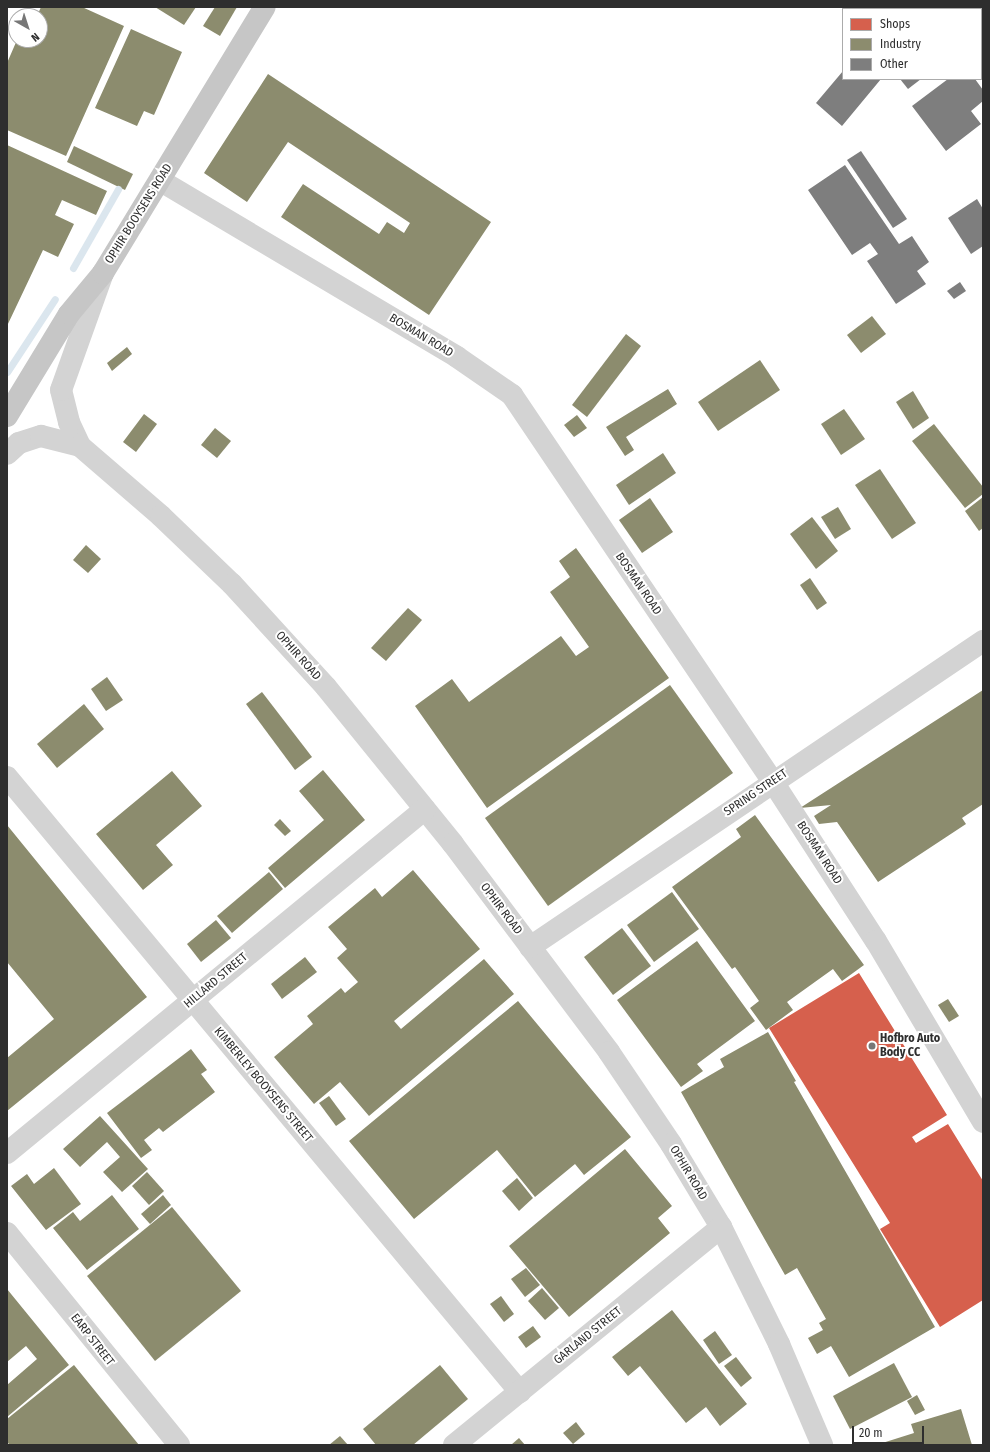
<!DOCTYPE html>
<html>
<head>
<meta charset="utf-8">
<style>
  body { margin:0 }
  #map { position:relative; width:990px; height:1452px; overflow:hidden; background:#fff; font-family:"Fira Sans Condensed",sans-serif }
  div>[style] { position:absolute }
  .shops>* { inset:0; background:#d6604d }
  .industry>* { inset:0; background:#8c8c6e }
  .stream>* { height:7px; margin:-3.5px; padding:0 3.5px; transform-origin:3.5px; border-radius:3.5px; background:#dbe6ee }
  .building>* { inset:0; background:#7e7e7e }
  .minor>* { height:22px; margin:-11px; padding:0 11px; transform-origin:11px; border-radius:11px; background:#d3d3d3 }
  .major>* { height:22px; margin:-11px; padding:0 11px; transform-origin:11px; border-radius:11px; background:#c6c6c6 }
  .dots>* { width:11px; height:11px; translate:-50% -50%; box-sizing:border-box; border:2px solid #fff; border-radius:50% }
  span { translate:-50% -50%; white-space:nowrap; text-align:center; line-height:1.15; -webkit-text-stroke:4px #fff; paint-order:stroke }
  .street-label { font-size:12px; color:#2e2e2e }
  .poi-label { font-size:12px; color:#2e2e2e; font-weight:700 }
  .left { translate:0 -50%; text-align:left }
  .frame { position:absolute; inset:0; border:8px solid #2e2e2e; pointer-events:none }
  .legend { position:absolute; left:842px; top:8px; width:140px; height:72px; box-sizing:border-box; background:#fff; border:1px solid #ababab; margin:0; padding:5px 7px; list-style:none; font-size:12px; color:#2e2e2e }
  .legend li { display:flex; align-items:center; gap:8px; height:20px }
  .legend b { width:20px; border:1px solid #ababab }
  .north { position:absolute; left:8px; top:8px; width:40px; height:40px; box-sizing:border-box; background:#fff; border:1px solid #ababab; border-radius:50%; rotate:141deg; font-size:11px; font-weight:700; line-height:16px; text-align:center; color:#2e2e2e }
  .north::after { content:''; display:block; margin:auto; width:14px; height:18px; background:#777; clip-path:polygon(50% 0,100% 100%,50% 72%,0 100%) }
  .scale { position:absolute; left:852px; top:1426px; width:72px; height:18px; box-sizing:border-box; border:2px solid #2e2e2e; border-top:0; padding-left:5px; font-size:12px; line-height:14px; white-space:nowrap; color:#2e2e2e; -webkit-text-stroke:3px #fff; paint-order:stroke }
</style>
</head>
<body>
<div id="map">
  <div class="shops">
    <div style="clip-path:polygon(859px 973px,947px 1115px,912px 1137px,916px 1143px,948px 1124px,983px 1181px,983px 1300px,940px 1327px,880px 1229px,890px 1223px,769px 1028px)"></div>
  </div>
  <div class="industry">
    <div style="clip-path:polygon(41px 7px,82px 7px,124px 26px,66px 156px,7px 130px,7px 63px,17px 40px,40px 40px,40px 16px,37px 16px)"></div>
    <div style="clip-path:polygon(155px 7px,196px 7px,184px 25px)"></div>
    <div style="clip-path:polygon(215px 7px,237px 7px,220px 36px,203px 26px)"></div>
    <div style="clip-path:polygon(131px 29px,182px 52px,154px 115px,144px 111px,137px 126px,95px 108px)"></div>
    <div style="clip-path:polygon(268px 74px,491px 222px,429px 315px,281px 217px,303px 184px,379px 234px,387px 222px,404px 233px,410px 223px,288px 142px,247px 202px,204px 173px)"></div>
    <div style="clip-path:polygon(7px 145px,107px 191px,96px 215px,62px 200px,55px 215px,74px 224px,58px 257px,43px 250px,7px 326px)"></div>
    <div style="clip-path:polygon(74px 146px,133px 174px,125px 190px,67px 162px)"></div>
    <div style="clip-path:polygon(872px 316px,886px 334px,861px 353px,847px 335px)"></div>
    <div style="clip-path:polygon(626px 334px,641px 346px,587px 417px,572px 405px)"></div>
    <div style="clip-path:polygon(127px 347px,132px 354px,112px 371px,107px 363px)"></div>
    <div style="clip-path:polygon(760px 360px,780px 390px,718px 431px,698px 402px)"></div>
    <div style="clip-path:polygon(668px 389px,677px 404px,626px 437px,634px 450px,625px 456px,606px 427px)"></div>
    <div style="clip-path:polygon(913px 391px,929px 418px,913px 429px,896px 402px)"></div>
    <div style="clip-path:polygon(844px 409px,865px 439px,841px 455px,821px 424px)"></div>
    <div style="clip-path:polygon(144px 414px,157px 424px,136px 452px,123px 442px)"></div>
    <div style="clip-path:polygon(577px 415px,587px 428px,574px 437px,564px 425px)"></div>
    <div style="clip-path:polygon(934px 424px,983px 487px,983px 494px,965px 508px,912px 441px)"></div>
    <div style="clip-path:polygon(215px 428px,231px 441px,217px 458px,201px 445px)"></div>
    <div style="clip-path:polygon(663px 453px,676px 473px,629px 505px,616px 485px)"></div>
    <div style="clip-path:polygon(880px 469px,916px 523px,892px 539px,855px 485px)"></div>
    <div style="clip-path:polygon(983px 497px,983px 528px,979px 531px,965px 511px)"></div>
    <div style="clip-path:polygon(650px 498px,673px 532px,642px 553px,619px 520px)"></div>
    <div style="clip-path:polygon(838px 507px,851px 529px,835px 539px,821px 517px)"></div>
    <div style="clip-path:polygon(812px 517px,838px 551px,816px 569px,790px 534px)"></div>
    <div style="clip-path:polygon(86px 545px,101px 559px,88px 573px,73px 560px)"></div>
    <div style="clip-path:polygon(576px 548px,669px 678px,487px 808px,415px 706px,452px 679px,469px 702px,561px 636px,576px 656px,589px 647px,550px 592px,570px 577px,559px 561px)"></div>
    <div style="clip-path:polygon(810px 578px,827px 603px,817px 610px,800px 585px)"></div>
    <div style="clip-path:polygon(408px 608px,422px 620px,386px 661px,371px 648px)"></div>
    <div style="clip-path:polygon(107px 677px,123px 700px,106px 711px,91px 689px)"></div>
    <div style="clip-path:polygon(670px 685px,733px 773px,548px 906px,485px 818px)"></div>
    <div style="clip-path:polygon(983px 690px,983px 804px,962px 818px,966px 824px,878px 882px,837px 822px,819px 824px,814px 816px,831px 805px,800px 808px)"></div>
    <div style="clip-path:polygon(262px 692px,312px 757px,295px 770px,246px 704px)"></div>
    <div style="clip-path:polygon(84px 704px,104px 729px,57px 768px,37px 744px)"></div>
    <div style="clip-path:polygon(323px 770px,365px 820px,285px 888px,268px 868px,324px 820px,299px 791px)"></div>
    <div style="clip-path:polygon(172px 771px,202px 806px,156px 845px,173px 865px,143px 890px,96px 834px)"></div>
    <div style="clip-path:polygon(755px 815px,864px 965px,842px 981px,833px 969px,787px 1002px,793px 1010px,766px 1030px,750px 1008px,759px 1001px,735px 967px,732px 969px,672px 887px,741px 837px,736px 829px)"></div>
    <div style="clip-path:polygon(280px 819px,291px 831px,285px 836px,274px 825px)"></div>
    <div style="clip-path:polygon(7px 825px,147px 997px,7px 1111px,7px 1058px,54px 1019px,7px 962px)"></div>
    <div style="clip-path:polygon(413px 870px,480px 949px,394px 1021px,401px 1029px,484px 959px,514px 994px,369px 1116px,340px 1082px,314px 1104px,274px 1057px,313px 1024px,307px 1016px,341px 988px,345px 993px,358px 982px,337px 958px,347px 949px,328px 927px,375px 888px,382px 897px)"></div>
    <div style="clip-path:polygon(269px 872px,283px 889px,232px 933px,217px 916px)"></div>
    <div style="clip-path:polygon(672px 892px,699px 929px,654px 962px,627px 925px)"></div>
    <div style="clip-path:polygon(216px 920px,231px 938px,201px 962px,187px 944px)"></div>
    <div style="clip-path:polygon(622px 928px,651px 966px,613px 995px,584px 957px)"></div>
    <div style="clip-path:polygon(697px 941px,755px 1021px,697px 1064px,703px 1071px,681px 1087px,617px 1000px)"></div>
    <div style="clip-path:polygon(305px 957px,317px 972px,282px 999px,271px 984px)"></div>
    <div style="clip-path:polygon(948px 999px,959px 1016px,949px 1022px,938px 1005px)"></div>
    <div style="clip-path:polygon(518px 1001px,631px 1137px,584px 1175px,575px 1164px,535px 1197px,497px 1150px,414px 1219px,349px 1141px)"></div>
    <div style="clip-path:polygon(768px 1032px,796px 1081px,794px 1082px,935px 1327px,849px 1377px,831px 1346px,817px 1354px,808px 1338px,823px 1330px,819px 1323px,826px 1319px,797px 1268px,785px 1275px,681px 1092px,724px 1067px,720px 1059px)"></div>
    <div style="clip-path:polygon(191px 1049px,207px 1070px,201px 1074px,215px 1092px,163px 1132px,159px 1128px,144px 1140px,152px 1150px,141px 1158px,107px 1113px)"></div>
    <div style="clip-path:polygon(329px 1096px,346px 1119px,336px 1126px,319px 1103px)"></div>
    <div style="clip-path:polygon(100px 1116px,148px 1169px,122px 1192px,103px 1172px,120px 1157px,107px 1142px,80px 1167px,63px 1149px)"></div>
    <div style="clip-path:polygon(625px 1149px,672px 1206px,658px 1218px,670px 1233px,569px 1317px,509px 1246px)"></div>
    <div style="clip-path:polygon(54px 1168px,81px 1204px,46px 1230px,11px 1186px,27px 1174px,34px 1184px)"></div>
    <div style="clip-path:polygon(147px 1172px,164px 1191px,149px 1205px,132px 1186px)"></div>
    <div style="clip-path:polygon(517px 1178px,533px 1198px,519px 1211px,502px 1191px)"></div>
    <div style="clip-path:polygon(112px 1195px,139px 1229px,87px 1270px,53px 1228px,73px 1212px,80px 1221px)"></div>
    <div style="clip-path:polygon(163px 1195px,171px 1205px,150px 1224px,141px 1214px)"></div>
    <div style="clip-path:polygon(172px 1207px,241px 1291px,155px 1361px,87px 1276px)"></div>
    <div style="clip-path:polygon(526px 1268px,540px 1285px,525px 1297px,511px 1279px)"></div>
    <div style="clip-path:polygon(542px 1288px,559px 1308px,545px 1320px,528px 1301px)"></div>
    <div style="clip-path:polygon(7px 1289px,69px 1365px,7px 1417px,7px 1385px,37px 1359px,26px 1346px,7px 1362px)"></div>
    <div style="clip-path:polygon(501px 1296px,514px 1314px,504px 1322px,490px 1304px)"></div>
    <div style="clip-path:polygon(672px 1310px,747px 1404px,720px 1426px,706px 1407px,686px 1423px,640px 1366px,628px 1376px,612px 1357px)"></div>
    <div style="clip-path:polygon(533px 1326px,541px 1337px,526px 1348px,518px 1337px)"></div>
    <div style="clip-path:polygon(715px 1331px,732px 1355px,719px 1364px,703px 1340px)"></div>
    <div style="clip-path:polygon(736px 1357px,752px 1378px,741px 1387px,724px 1366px)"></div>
    <div style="clip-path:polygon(894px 1363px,912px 1397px,850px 1429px,833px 1396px)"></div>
    <div style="clip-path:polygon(74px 1365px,139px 1445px,10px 1445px,7px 1442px,7px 1419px)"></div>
    <div style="clip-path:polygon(440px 1365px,468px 1399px,413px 1445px,376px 1445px,363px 1429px)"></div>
    <div style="clip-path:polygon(917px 1395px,925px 1410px,915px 1415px,907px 1401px)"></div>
    <div style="clip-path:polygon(961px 1409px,972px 1445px,876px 1445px,914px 1433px,911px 1424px)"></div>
    <div style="clip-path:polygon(576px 1422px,585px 1434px,573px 1444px,563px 1433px)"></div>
    <div style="clip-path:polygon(340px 1436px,348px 1445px,329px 1445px)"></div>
    <div style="clip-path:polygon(519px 1438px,525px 1445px,511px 1445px)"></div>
  </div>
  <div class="stream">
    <div style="left:73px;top:268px;width:91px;rotate:-60.3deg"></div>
    <div style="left:7px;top:372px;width:87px;rotate:-56.7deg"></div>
  </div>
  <div class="building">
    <div style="clip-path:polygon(920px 7px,938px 7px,940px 9px,917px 9px)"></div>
    <div style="clip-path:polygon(843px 71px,843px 79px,881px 79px,842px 126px,816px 103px)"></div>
    <div style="clip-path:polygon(900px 79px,921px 79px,908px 89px)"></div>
    <div style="clip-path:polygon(948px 79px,975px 79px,983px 90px,983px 101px,971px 111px,981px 124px,946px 151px,912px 106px)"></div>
    <div style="clip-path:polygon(861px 151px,907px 219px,893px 228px,847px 160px)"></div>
    <div style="clip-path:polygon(845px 165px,899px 244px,912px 236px,929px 262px,917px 271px,926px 284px,896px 304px,867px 261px,878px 254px,870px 243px,852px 255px,808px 190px)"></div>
    <div style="clip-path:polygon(977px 199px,983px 209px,983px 246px,971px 254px,948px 218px)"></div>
    <div style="clip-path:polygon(960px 282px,966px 291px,954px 299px,947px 291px)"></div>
  </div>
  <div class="minor">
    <div style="left:161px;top:181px;width:344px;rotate:30.7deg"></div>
    <div style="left:457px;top:357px;width:67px;rotate:34.6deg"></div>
    <div style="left:512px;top:395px;width:467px;rotate:56deg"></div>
    <div style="left:773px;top:782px;width:189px;rotate:57.1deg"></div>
    <div style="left:876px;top:941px;width:210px;rotate:59.4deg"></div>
    <div style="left:80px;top:446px;width:26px;rotate:-115deg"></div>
    <div style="left:69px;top:422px;width:33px;rotate:-104deg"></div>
    <div style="left:61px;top:390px;width:124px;rotate:-70.3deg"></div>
    <div style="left:7px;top:454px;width:16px;rotate:-43deg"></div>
    <div style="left:19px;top:443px;width:23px;rotate:-18deg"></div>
    <div style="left:41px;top:436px;width:40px;rotate:14.4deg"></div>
    <div style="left:80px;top:446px;width:107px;rotate:40.8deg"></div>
    <div style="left:161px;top:516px;width:98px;rotate:43.8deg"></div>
    <div style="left:232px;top:584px;width:139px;rotate:47.6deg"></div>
    <div style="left:326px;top:687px;width:202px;rotate:51deg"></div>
    <div style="left:453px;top:844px;width:260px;rotate:53.1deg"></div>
    <div style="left:609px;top:1052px;width:111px;rotate:56deg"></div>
    <div style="left:671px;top:1144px;width:97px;rotate:58.9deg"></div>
    <div style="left:721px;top:1227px;width:131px;rotate:63.6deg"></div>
    <div style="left:779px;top:1344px;width:110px;rotate:66.9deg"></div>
    <div style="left:7px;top:777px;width:801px;rotate:50.17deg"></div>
    <div style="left:530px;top:947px;width:547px;rotate:-34.04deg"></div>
    <div style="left:7px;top:1153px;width:541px;rotate:-39.45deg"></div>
    <div style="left:7px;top:1233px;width:273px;rotate:50.9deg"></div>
    <div style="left:454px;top:1445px;width:345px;rotate:-39.2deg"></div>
  </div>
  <div class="major">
    <div style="left:7px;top:416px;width:119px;rotate:-58.7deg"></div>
    <div style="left:69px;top:314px;width:53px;rotate:-50.3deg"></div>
    <div style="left:103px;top:273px;width:311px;rotate:-58.7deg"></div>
  </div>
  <div class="dots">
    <div style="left:872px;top:1046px;background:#777"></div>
  </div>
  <div class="street-label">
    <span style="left:139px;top:214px;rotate:-58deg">OPHIR BOOYSENS ROAD</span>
    <span style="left:421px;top:336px;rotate:31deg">BOSMAN ROAD</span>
    <span style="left:638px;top:584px;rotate:56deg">BOSMAN ROAD</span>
    <span style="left:298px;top:656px;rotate:48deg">OPHIR ROAD</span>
    <span style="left:756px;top:793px;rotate:-34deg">SPRING STREET</span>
    <span style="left:819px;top:853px;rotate:57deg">BOSMAN ROAD</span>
    <span style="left:501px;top:909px;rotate:53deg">OPHIR ROAD</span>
    <span style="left:216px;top:981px;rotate:-40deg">HILLARD STREET</span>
    <span style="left:263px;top:1085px;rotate:50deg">KIMBERLEY BOOYSENS STREET</span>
    <span style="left:688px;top:1173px;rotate:59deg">OPHIR ROAD</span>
    <span style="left:588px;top:1336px;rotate:-39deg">GARLAND STREET</span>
    <span style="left:92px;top:1340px;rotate:52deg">EARP STREET</span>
  </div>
  <div class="poi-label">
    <span class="left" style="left:880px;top:1046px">Hofbro Auto<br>Body CC</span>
  </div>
  <div class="frame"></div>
  <ul class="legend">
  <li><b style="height:11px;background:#d6604d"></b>Shops</li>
  <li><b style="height:11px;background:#8c8c6e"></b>Industry</li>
  <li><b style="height:11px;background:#7e7e7e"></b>Other</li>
  </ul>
  <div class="north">N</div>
  <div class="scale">20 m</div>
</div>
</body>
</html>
